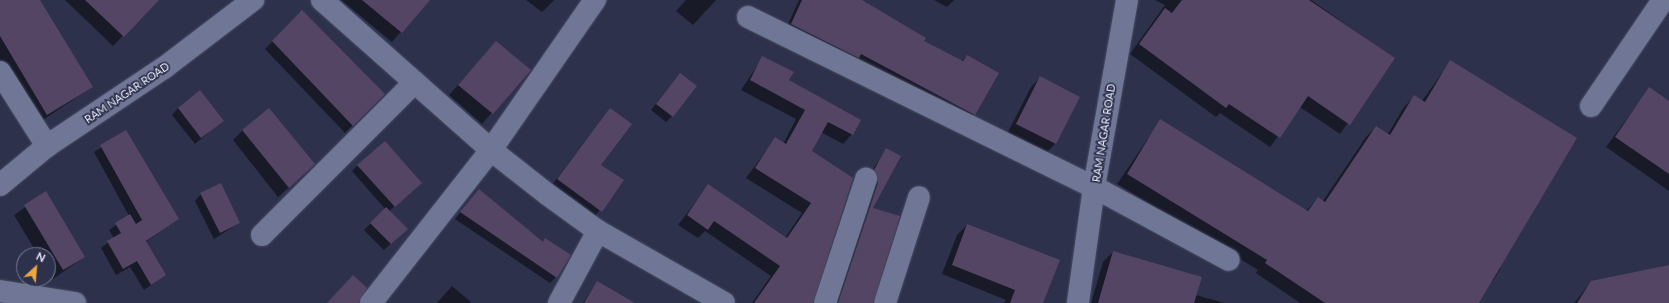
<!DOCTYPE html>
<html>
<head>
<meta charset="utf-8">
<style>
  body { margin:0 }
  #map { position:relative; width:1669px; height:303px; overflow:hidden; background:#2d314c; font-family:Lato,sans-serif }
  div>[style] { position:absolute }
  .shadow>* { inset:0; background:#0007 }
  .building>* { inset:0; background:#554565 }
  .roads { filter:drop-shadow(0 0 1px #494c62) drop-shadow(0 0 1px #494c62) }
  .minor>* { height:22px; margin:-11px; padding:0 11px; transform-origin:11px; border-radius:11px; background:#707696 }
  span { translate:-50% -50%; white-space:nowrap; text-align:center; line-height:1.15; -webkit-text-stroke:3.5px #2d314c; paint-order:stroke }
  .street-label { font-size:11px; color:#eceffd }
  .north { position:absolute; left:16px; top:247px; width:40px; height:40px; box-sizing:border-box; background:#2d314c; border:1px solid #797d93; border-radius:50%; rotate:26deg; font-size:11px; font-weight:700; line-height:16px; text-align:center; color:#eceffd }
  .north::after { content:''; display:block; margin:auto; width:14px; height:18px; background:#eea73d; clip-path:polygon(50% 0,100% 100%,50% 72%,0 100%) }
</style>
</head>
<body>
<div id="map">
  <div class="shadow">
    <div style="clip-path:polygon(0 0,39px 0,92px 87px,37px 124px,0 62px)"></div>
    <div style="clip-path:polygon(65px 0,150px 0,154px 4px,113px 46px)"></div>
    <div style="clip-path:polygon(341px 0,429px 0,392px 42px)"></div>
    <div style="clip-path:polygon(526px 0,554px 0,542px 12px)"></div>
    <div style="clip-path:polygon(686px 0,716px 0,693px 25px,676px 11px)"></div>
    <div style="clip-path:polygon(799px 0,858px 0,923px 42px,961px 61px,967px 56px,974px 114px,968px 120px,785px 31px)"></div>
    <div style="clip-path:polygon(934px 0,954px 0,947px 7px)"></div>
    <div style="clip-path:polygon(1155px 0,1311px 0,1394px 58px,1340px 134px,1300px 107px,1270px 147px,1220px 113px,1216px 117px,1130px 54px,1165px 5px)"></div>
    <div style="clip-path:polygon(302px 12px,384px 94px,345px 133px,265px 49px)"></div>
    <div style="clip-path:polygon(496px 42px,529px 70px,482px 124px,449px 95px)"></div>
    <div style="clip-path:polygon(763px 57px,852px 134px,843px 144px,821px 132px,811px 151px,813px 303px,752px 303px,771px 276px,705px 231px,698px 238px,678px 225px,708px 186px,785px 238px,802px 213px,746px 178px,775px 139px,783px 144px,796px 119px,741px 90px)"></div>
    <div style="clip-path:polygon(1450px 62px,1497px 266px,1501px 268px,1478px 303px,1300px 303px,1256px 273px,1258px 270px,1117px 184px,1160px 121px,1306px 211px,1318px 198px,1323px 201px,1366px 137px,1376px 127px,1388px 134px,1404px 107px,1414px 97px,1422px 101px)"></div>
    <div style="clip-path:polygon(1041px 77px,1079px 97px,1055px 144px,1045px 154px,1007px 134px,1031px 87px)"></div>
    <div style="clip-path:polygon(674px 81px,672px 116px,666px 122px,651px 110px)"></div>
    <div style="clip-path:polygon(1649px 89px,1669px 102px,1669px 191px,1606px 147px)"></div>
    <div style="clip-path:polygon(178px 108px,223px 120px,195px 144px,172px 115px)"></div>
    <div style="clip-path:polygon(610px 109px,600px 166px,623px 181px,591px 221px,548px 190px)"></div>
    <div style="clip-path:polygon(243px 130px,304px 174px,278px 197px,233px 140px)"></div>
    <div style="clip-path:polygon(126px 132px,178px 219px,146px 242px,165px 275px,144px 290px,130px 267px,116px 275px,101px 248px,114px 238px,109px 230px,129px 216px,94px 152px)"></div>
    <div style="clip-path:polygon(887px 149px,899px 156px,872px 208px,873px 303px,832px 303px,865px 180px)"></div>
    <div style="clip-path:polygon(358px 165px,421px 183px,389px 211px,406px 229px,384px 250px,364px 230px,385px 209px,352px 171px)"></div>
    <div style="clip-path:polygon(46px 193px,84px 257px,53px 279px,48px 272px,48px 255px,38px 255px,14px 215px)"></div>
    <div style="clip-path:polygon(201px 194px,239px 223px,214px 239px,195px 201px)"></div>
    <div style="clip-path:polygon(473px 197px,543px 243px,556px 277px,550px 283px,455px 219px)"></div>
    <div style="clip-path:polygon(967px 225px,1042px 303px,1004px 303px,1006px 300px,942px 274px,957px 235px)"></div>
    <div style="clip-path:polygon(1113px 252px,1196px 295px,1225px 303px,1091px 303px,1103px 262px)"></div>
    <div style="clip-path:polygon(1669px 266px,1669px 303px,1574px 303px,1591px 282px)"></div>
    <div style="clip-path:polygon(597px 282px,615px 303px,583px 303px)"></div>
    <div style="clip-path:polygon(452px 286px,471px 302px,470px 303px,437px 303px)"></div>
  </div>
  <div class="building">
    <div style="clip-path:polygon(0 0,40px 0,93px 87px,47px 115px,0 36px)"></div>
    <div style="clip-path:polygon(85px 0,159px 0,124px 37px)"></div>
    <div style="clip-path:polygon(362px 0,430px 0,402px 33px)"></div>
    <div style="clip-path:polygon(802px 0,862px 0,926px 38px,924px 41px,963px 61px,967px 55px,999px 73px,975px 115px,861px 54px,859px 58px,791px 24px)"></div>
    <div style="clip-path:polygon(1182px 0,1309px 0,1395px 58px,1350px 125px,1308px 96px,1280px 138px,1229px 104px,1226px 108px,1139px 44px,1165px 8px,1172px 13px)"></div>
    <div style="clip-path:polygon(302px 10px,385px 94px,353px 126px,272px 41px)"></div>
    <div style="clip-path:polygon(496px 41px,531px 70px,493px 114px,458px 85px)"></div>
    <div style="clip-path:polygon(762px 56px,794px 72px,789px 80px,861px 120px,853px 135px,828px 122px,812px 151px,853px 178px,813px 303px,754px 303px,780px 266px,714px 221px,708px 230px,687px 215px,708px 184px,787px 238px,811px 203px,755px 168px,775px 137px,786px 144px,805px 110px,750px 80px)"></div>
    <div style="clip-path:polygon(1450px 60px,1577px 138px,1479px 303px,1325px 303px,1265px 263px,1267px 260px,1127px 174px,1160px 119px,1308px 211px,1318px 197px,1325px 202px,1376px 126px,1390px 135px,1414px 95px,1425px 102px)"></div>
    <div style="clip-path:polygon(680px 73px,697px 86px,673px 117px,656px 104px)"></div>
    <div style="clip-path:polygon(1040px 76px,1080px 97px,1056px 144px,1016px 124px)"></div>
    <div style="clip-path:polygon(1649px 87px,1669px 101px,1669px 174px,1615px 137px)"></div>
    <div style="clip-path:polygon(200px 90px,224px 121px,201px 138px,178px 108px)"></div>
    <div style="clip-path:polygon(269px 108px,315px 164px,289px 188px,242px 130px)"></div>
    <div style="clip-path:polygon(610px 108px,632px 124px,601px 165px,624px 180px,602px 212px,557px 179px)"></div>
    <div style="clip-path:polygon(126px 130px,179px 219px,146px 241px,166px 275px,151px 285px,137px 261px,123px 269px,107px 241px,121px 233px,115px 223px,130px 214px,136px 224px,142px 220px,100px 145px)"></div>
    <div style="clip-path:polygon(385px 141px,422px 183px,395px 207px,357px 165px)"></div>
    <div style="clip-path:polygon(886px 148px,901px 156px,873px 208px,900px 216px,873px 303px,838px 303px,878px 183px,874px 170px)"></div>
    <div style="clip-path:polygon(221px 183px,240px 223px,220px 233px,200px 193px)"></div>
    <div style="clip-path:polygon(479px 189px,543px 242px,545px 238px,571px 255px,557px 278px,460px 212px)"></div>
    <div style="clip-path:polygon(46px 191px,85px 257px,63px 270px,24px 205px)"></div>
    <div style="clip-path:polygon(386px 207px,408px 229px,391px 244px,370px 223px)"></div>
    <div style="clip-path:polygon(967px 224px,1060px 260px,1043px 303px,1010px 303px,1015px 290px,952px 265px)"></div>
    <div style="clip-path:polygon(1113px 251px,1202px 277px,1194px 303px,1098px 303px)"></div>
    <div style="clip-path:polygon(1669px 265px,1669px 303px,1577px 303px,1591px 281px)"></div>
    <div style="clip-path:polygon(353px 275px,367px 288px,359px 303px,327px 303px)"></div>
    <div style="clip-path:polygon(597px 281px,635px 303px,584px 303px)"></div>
  </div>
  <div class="roads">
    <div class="minor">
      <div style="left:322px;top:0;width:226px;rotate:41.6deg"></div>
      <div style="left:491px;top:150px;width:71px;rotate:38.2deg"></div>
      <div style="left:547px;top:194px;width:63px;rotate:36deg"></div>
      <div style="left:598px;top:231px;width:145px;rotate:29.7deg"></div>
      <div style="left:1127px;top:0;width:190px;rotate:100deg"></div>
      <div style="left:1094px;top:187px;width:153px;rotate:28.4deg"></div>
      <div style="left:748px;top:17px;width:386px;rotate:26.2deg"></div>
      <div style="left:1094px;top:187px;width:117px;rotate:97.9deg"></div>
      <div style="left:0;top:72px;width:88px;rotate:57.6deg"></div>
      <div style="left:1591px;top:106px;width:128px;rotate:-55.8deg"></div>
      <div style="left:0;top:185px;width:61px;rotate:-39.7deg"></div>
      <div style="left:47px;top:146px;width:142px;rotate:-33.8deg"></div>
      <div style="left:165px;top:67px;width:111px;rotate:-37.3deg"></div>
      <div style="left:262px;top:235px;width:216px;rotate:-45deg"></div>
      <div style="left:0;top:291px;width:76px;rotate:9.1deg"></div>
      <div style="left:371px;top:303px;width:194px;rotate:-51.9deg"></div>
      <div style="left:491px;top:150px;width:183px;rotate:-55.3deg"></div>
      <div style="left:559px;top:303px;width:82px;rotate:-61.6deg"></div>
      <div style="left:825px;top:303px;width:131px;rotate:-71.7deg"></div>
      <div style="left:885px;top:303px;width:111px;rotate:-72.2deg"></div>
    </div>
  </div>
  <div class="street-label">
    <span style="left:127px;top:93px;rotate:-34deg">RAM NAGAR ROAD</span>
    <span style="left:1104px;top:133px;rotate:-81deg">RAM NAGAR ROAD</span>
  </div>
  <div class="north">N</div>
</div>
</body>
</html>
